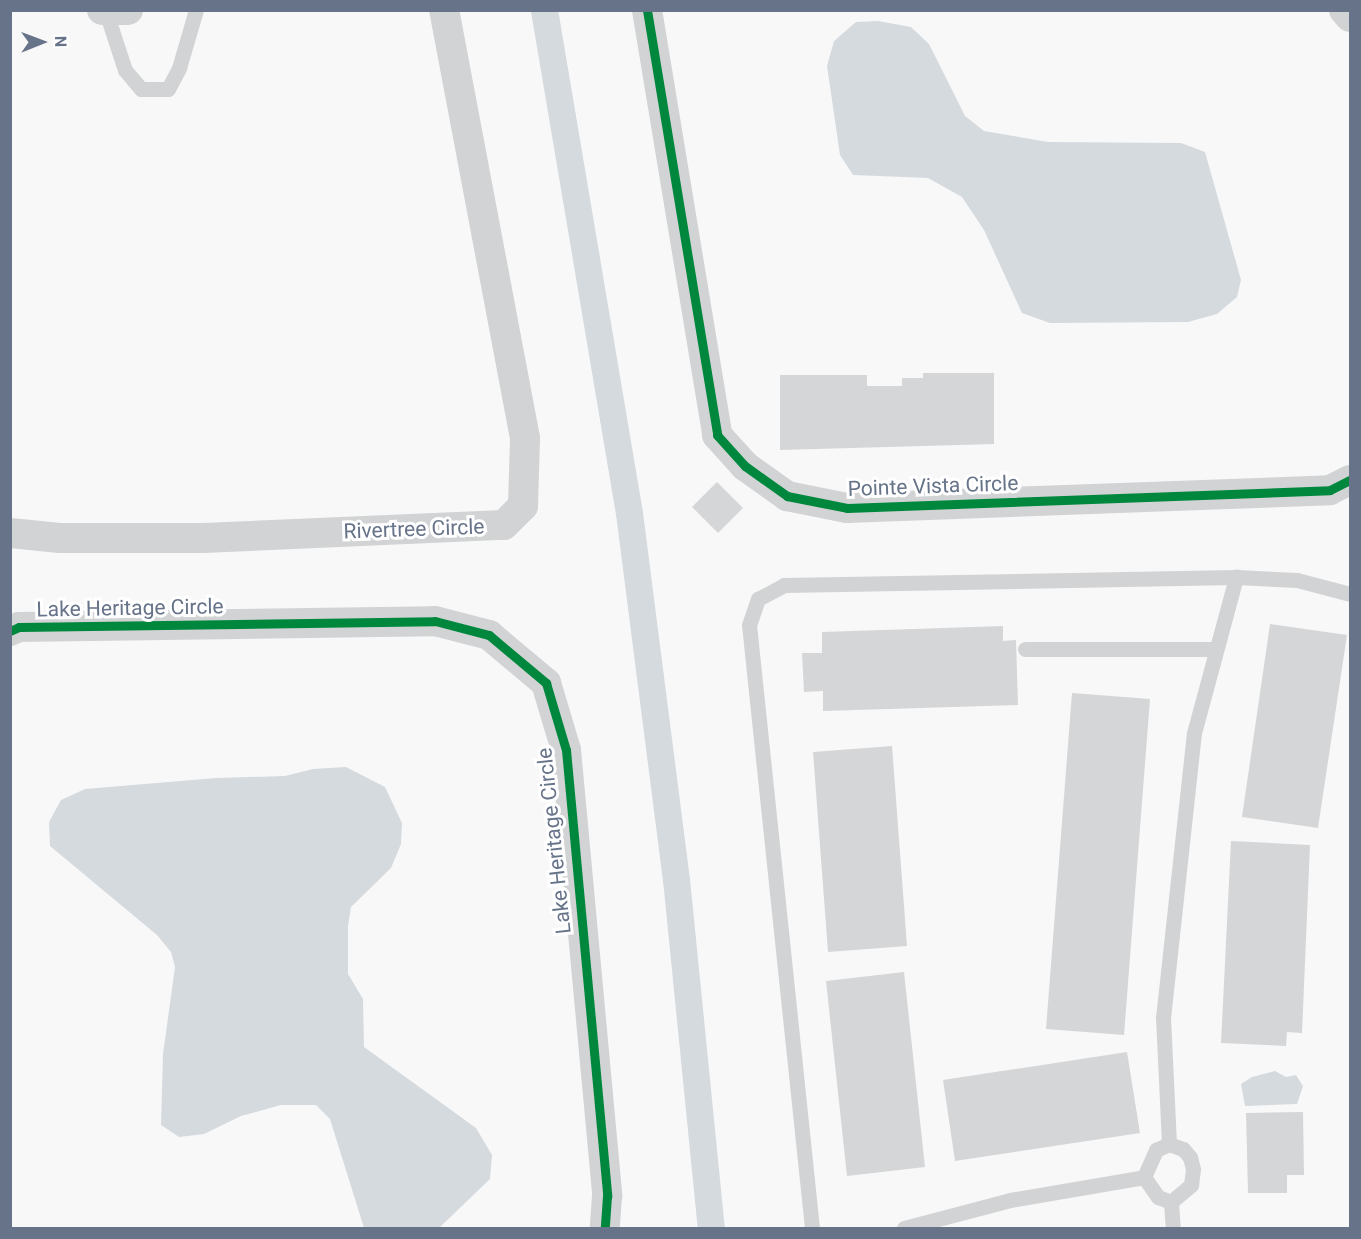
<!DOCTYPE html>
<html>
<head>
<meta charset="utf-8">
<style>
  body { margin:0 }
  #map { position:relative; width:1361px; height:1239px; overflow:hidden; background:#f8f8f8; font-family:Roboto,sans-serif }
  div>[style] { position:absolute }
  .water>* { inset:0; background:#d5dadf }
  .canal>* { height:27px; margin:-13.5px; padding:0 13.5px; transform-origin:13.5px; border-radius:13.5px; background:#d5dadf }
  .building>* { inset:0; background:#d5d6d8 }
  .lane>* { height:15px; margin:-7.5px; padding:0 7.5px; transform-origin:7.5px; border-radius:7.5px; background:#d2d3d4 }
  .street>* { height:30px; margin:-15px; padding:0 15px; transform-origin:15px; border-radius:15px; background:#d2d3d4 }
  .cycleway>* { height:9px; margin:-4.5px; padding:0 4.5px; transform-origin:4.5px; border-radius:4.5px; background:#00873e }
  span { translate:-50% -50%; white-space:nowrap; text-align:center; line-height:1.15; -webkit-text-stroke:6px #fff; paint-order:stroke }
  .street-label { font-size:21px; color:#667389 }
  .frame { position:absolute; inset:0; border:12px solid #667389; pointer-events:none }
  .north { position:absolute; left:12px; top:12px; width:60px; height:60px; -webkit-text-stroke:4px #fff; paint-order:stroke; rotate:89deg; font-size:16px; font-weight:700; line-height:24px; text-align:center; color:#667389 }
  .north::after { content:''; display:block; margin:auto; width:21px; height:27px; background:#667389; clip-path:polygon(50% 0,100% 100%,50% 72%,0 100%) }
</style>
</head>
<body>
<div id="map">
  <div class="water">
    <div style="clip-path:polygon(878px 21px,911px 27px,929px 44px,965px 116px,984px 131px,1048px 142px,1181px 143px,1205px 152px,1241px 280px,1237px 297px,1217px 314px,1188px 322px,1050px 323px,1022px 313px,984px 230px,962px 197px,928px 178px,853px 175px,840px 155px,827px 66px,834px 41px,856px 22px)"></div>
    <div style="clip-path:polygon(346px 767px,385px 787px,402px 823px,401px 844px,391px 868px,351px 907px,348px 926px,348px 974px,363px 999px,364px 1047px,476px 1128px,492px 1155px,490px 1179px,439px 1228px,364px 1228px,330px 1119px,316px 1105px,281px 1105px,241px 1116px,204px 1134px,179px 1137px,161px 1125px,163px 1054px,175px 967px,171px 952px,157px 935px,50px 846px,49px 822px,61px 800px,85px 789px,216px 778px,285px 776px,313px 769px)"></div>
    <div style="clip-path:polygon(1275px 1071px,1286px 1077px,1296px 1075px,1303px 1086px,1297px 1104px,1245px 1106px,1241px 1084px,1252px 1077px)"></div>
  </div>
  <div class="canal">
    <div style="left:544px;top:10px;width:510px;rotate:80.41deg"></div>
    <div style="left:629px;top:513px;width:369px;rotate:82.7deg"></div>
    <div style="left:676px;top:879px;width:351px;rotate:84.3deg"></div>
  </div>
  <div class="building">
    <div style="clip-path:polygon(923px 373px,994px 373px,994px 444px,780px 450px,780px 375px,867px 375px,867px 386px,902px 386px,902px 378px,923px 378px)"></div>
    <div style="clip-path:polygon(717px 482px,743px 508px,718px 533px,692px 507px)"></div>
    <div style="clip-path:polygon(1270px 624px,1347px 635px,1318px 828px,1242px 817px)"></div>
    <div style="clip-path:polygon(1003px 626px,1003px 641px,1016px 640px,1018px 705px,823px 711px,823px 691px,804px 692px,802px 653px,822px 653px,822px 632px)"></div>
    <div style="clip-path:polygon(1072px 693px,1150px 699px,1124px 1035px,1046px 1029px)"></div>
    <div style="clip-path:polygon(892px 746px,907px 946px,828px 952px,813px 752px)"></div>
    <div style="clip-path:polygon(1231px 841px,1310px 845px,1302px 1033px,1287px 1032px,1286px 1046px,1221px 1043px)"></div>
    <div style="clip-path:polygon(904px 972px,925px 1167px,847px 1176px,826px 981px)"></div>
    <div style="clip-path:polygon(1127px 1052px,1140px 1133px,955px 1161px,943px 1080px)"></div>
    <div style="clip-path:polygon(1303px 1112px,1304px 1175px,1287px 1175px,1287px 1193px,1248px 1193px,1246px 1113px)"></div>
  </div>
  <div class="lane">
    <div style="left:106px;top:12px;width:61px;rotate:71.9deg"></div>
    <div style="left:125px;top:70px;width:25px;rotate:50deg"></div>
    <div style="left:141px;top:89px;width:27px"></div>
    <div style="left:168px;top:89px;width:24px;rotate:-62deg"></div>
    <div style="left:179px;top:68px;width:60px;rotate:-73.7deg"></div>
    <div style="left:1025px;top:649px;width:191px"></div>
    <div style="left:1169px;top:1144px;width:126px;rotate:-92.7deg"></div>
    <div style="left:1163px;top:1018px;width:287px;rotate:-83.8deg"></div>
    <div style="left:1194px;top:733px;width:162px;rotate:-74.9deg"></div>
    <div style="left:1169px;top:1144px;width:15px;rotate:20deg"></div>
    <div style="left:1183px;top:1149px;width:11px;rotate:49deg"></div>
    <div style="left:1190px;top:1157px;width:12px;rotate:76deg"></div>
    <div style="left:1193px;top:1169px;width:16px;rotate:97deg"></div>
    <div style="left:1191px;top:1185px;width:26px;rotate:140deg"></div>
    <div style="left:1171px;top:1202px;width:14px;rotate:-159deg"></div>
    <div style="left:1158px;top:1197px;width:24px;rotate:-125deg"></div>
    <div style="left:1144px;top:1177px;width:30px;rotate:-66deg"></div>
    <div style="left:1156px;top:1150px;width:14px;rotate:-25deg"></div>
    <div style="left:1171px;top:1202px;width:26px;rotate:86deg"></div>
    <div style="left:812px;top:1228px;width:606px;rotate:-95.96deg"></div>
    <div style="left:749px;top:625px;width:28px;rotate:-71deg"></div>
    <div style="left:758px;top:599px;width:30px;rotate:-28deg"></div>
    <div style="left:784px;top:585px;width:452px;rotate:-1deg"></div>
    <div style="left:1236px;top:577px;width:61px;rotate:2.8deg"></div>
    <div style="left:1297px;top:580px;width:55px;rotate:14.8deg"></div>
    <div style="left:904px;top:1228px;width:110px;rotate:-14.8deg"></div>
    <div style="left:1010px;top:1200px;width:136px;rotate:-9.7deg"></div>
  </div>
  <div class="street">
    <div style="left:102px;top:10px;width:26px"></div>
    <div style="left:647px;top:10px;width:431px;rotate:80.6deg"></div>
    <div style="left:717px;top:435px;width:42px;rotate:47.9deg"></div>
    <div style="left:745px;top:466px;width:52px;rotate:35.5deg"></div>
    <div style="left:787px;top:496px;width:61px;rotate:11.3deg"></div>
    <div style="left:847px;top:508px;width:483px;rotate:-2.1deg"></div>
    <div style="left:1330px;top:490px;width:22px;rotate:-27deg"></div>
    <div style="left:1344px;top:10px;width:9px;rotate:49deg"></div>
    <div style="left:10px;top:533px;width:50px;rotate:5.7deg"></div>
    <div style="left:60px;top:538px;width:143px"></div>
    <div style="left:203px;top:538px;width:301px;rotate:-2.5deg"></div>
    <div style="left:504px;top:525px;width:27px;rotate:-45deg"></div>
    <div style="left:523px;top:506px;width:68px;rotate:-88.3deg"></div>
    <div style="left:525px;top:438px;width:436px;rotate:-100.7deg"></div>
    <div style="left:10px;top:631px;width:10px;rotate:-24deg"></div>
    <div style="left:19px;top:627px;width:416px;rotate:-0.8deg"></div>
    <div style="left:435px;top:621px;width:56px;rotate:14.5deg"></div>
    <div style="left:489px;top:635px;width:75px;rotate:40.1deg"></div>
    <div style="left:546px;top:683px;width:70px;rotate:73.4deg"></div>
    <div style="left:566px;top:750px;width:448px;rotate:84.7deg"></div>
    <div style="left:607px;top:1196px;width:32px;rotate:94deg"></div>
  </div>
  <div class="cycleway">
    <div style="left:647px;top:10px;width:431px;rotate:80.6deg"></div>
    <div style="left:717px;top:435px;width:42px;rotate:47.9deg"></div>
    <div style="left:745px;top:466px;width:52px;rotate:35.5deg"></div>
    <div style="left:787px;top:496px;width:61px;rotate:11.3deg"></div>
    <div style="left:847px;top:508px;width:483px;rotate:-2.1deg"></div>
    <div style="left:1330px;top:490px;width:22px;rotate:-27deg"></div>
    <div style="left:10px;top:631px;width:10px;rotate:-24deg"></div>
    <div style="left:19px;top:627px;width:416px;rotate:-0.8deg"></div>
    <div style="left:435px;top:621px;width:56px;rotate:14.5deg"></div>
    <div style="left:489px;top:635px;width:75px;rotate:40.1deg"></div>
    <div style="left:546px;top:683px;width:70px;rotate:73.4deg"></div>
    <div style="left:566px;top:750px;width:448px;rotate:84.7deg"></div>
    <div style="left:607px;top:1196px;width:32px;rotate:94deg"></div>
  </div>
  <div class="street-label">
    <span style="left:933px;top:486px;rotate:-2deg">Pointe Vista Circle</span>
    <span style="left:414px;top:529px;rotate:-2deg">Rivertree Circle</span>
    <span style="left:130px;top:608px;rotate:-1deg">Lake Heritage Circle</span>
    <span style="left:554px;top:841px;rotate:-96deg">Lake Heritage Circle</span>
  </div>
  <div class="frame"></div>
  <div class="north">N</div>
</div>
</body>
</html>
